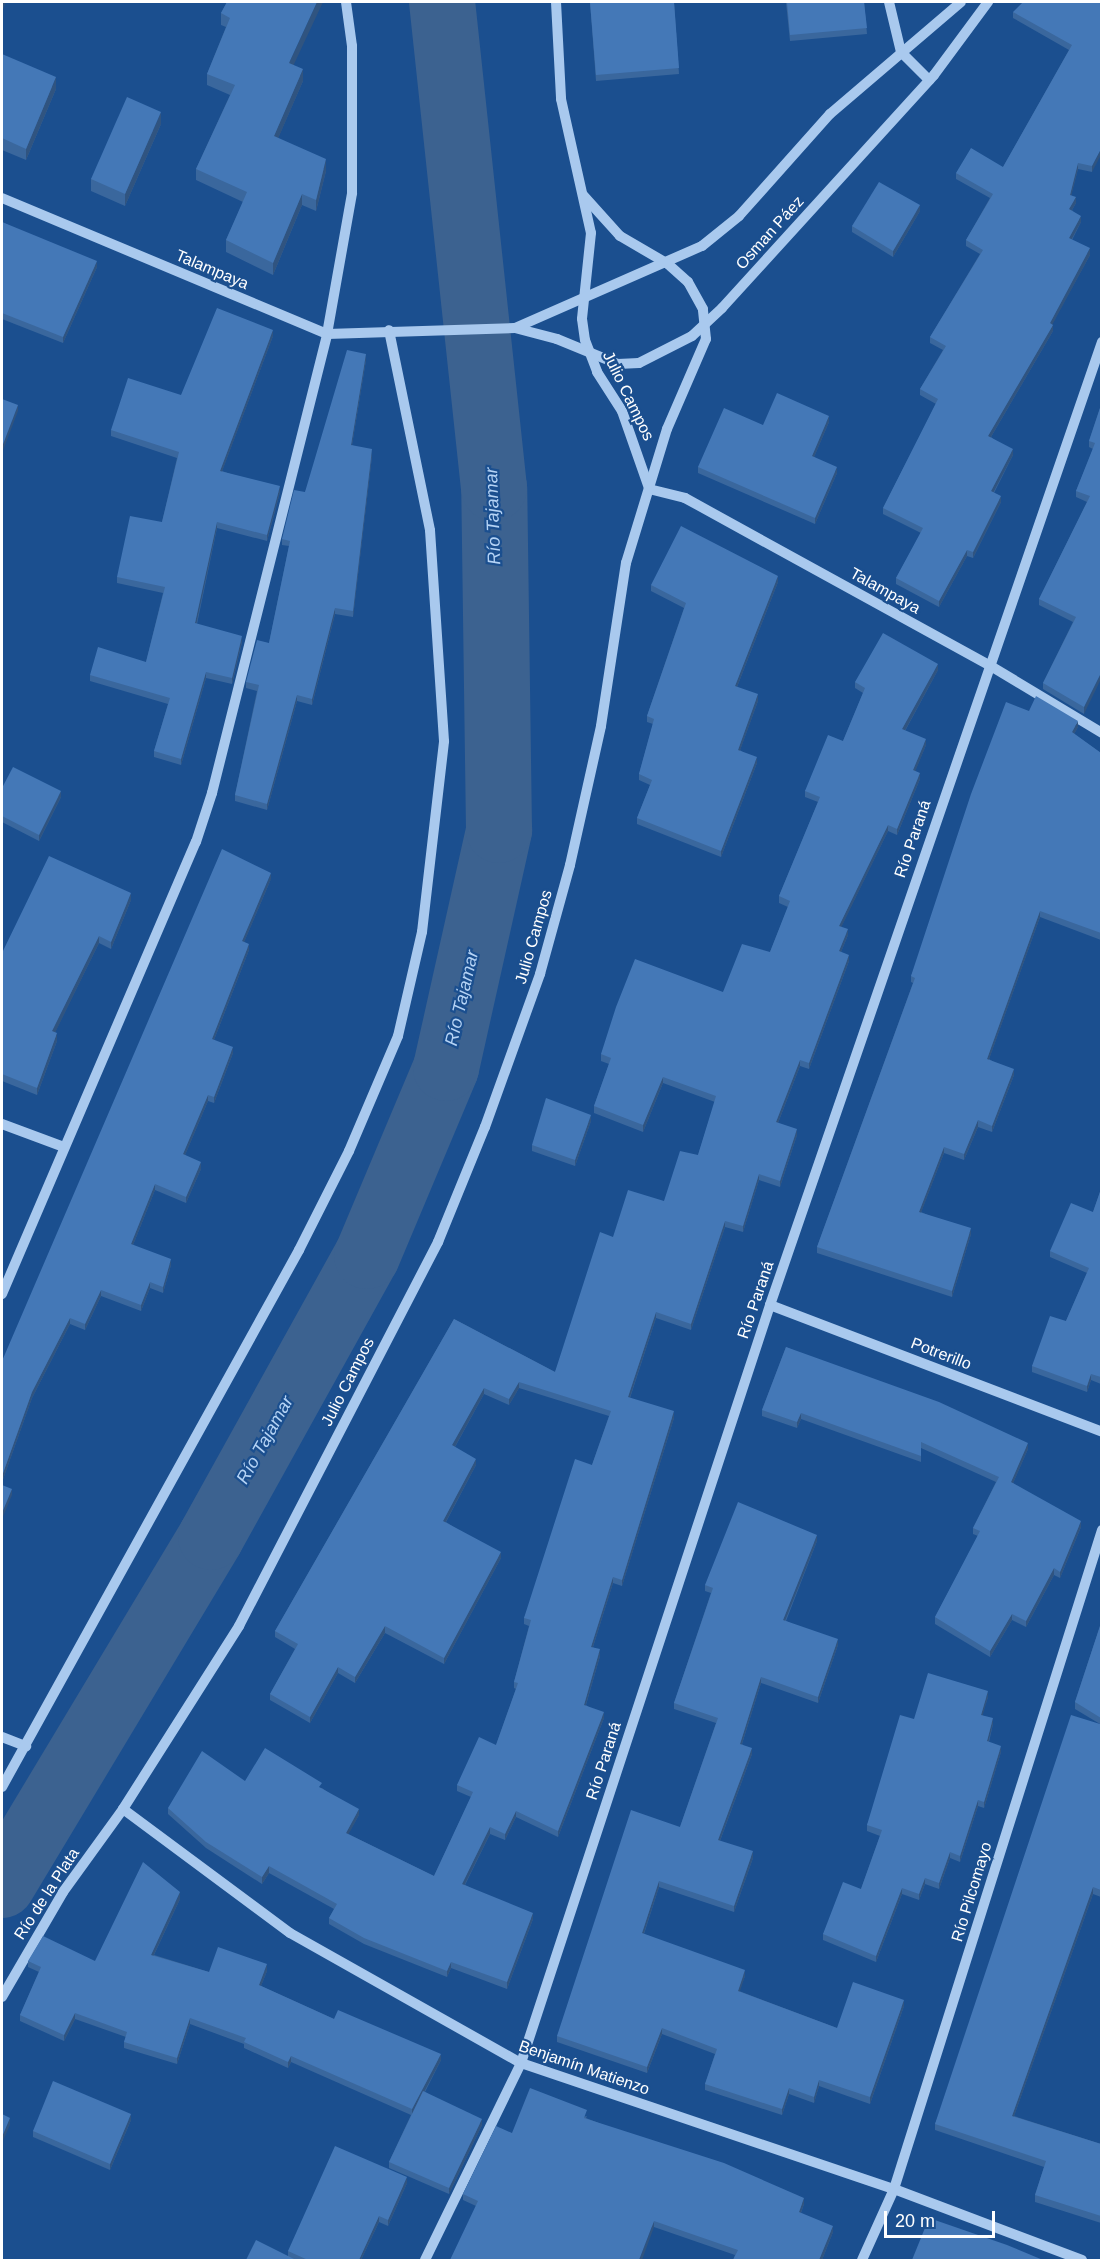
<!DOCTYPE html>
<html>
<head>
<meta charset="utf-8">
<style>
  body { margin:0 }
  #map { position:relative; width:1103px; height:2262px; overflow:hidden; background:#1b4f8f; font-family:Helvetica,sans-serif }
  div>[style] { position:absolute }
  .river>* { height:66px; margin:-33px; padding:0 33px; transform-origin:33px; border-radius:33px; background:#3c6290 }
  .minor>* { height:10px; margin:-5px; padding:0 5px; transform-origin:5px; border-radius:5px; background:#a9c9ee }
  .wall>* { inset:0; background:#3a679d }
  .shaded-wall>* { inset:0; background:#305480 }
  .building>* { inset:0; background:#4478b7 }
  span { translate:-50% -50%; white-space:nowrap; text-align:center; line-height:1.15; -webkit-text-stroke:4.5px #1b4f8f; paint-order:stroke }
  .street-label { font-size:16px; color:#fff }
  .water-label { font-size:18px; color:#b5d3f5; font-style:italic }
  .frame { position:absolute; inset:0; border:3px solid #fff; pointer-events:none }
  .scale { position:absolute; left:884px; top:2211px; width:111px; height:27px; box-sizing:border-box; border:3px solid #fff; border-top:0; padding-left:8px; font-size:18px; line-height:21px; white-space:nowrap; color:#fff; -webkit-text-stroke:4px #1b4f8f; paint-order:stroke }
</style>
</head>
<body>
<div id="map">
  <div class="river">
    <div style="left:2px;top:1885px;width:406px;rotate:-59deg"></div>
    <div style="left:211px;top:1537px;width:321px;rotate:-61deg"></div>
    <div style="left:367px;top:1256px;width:204px;rotate:-67.2deg"></div>
    <div style="left:446px;top:1068px;width:244px;rotate:-77.4deg"></div>
    <div style="left:499px;top:830px;width:342px;rotate:-90.8deg"></div>
    <div style="left:494px;top:488px;width:489px;rotate:-96.1deg"></div>
  </div>
  <div class="minor">
    <div style="left:556px;top:2px;width:97px;rotate:87deg"></div>
    <div style="left:561px;top:99px;width:137px;rotate:77.4deg"></div>
    <div style="left:591px;top:233px;width:86px;rotate:96deg"></div>
    <div style="left:582px;top:319px;width:21px;rotate:82deg"></div>
    <div style="left:585px;top:340px;width:34px;rotate:69deg"></div>
    <div style="left:597px;top:372px;width:46px;rotate:57.3deg"></div>
    <div style="left:622px;top:411px;width:82px;rotate:70.7deg"></div>
    <div style="left:889px;top:2px;width:51px;rotate:76.5deg"></div>
    <div style="left:901px;top:52px;width:40px;rotate:45deg"></div>
    <div style="left:2px;top:198px;width:352px;rotate:22.7deg"></div>
    <div style="left:327px;top:334px;width:188px;rotate:-1.8deg"></div>
    <div style="left:515px;top:328px;width:43px;rotate:14.7deg"></div>
    <div style="left:557px;top:339px;width:66px;rotate:22.3deg"></div>
    <div style="left:618px;top:364px;width:21px;rotate:-3deg"></div>
    <div style="left:639px;top:363px;width:59px;rotate:-27deg"></div>
    <div style="left:692px;top:336px;width:41px;rotate:-43deg"></div>
    <div style="left:722px;top:308px;width:315px;rotate:-47.7deg"></div>
    <div style="left:934px;top:75px;width:91px;rotate:-53.5deg"></div>
    <div style="left:515px;top:328px;width:204px;rotate:-23.7deg"></div>
    <div style="left:702px;top:246px;width:48px;rotate:-39deg"></div>
    <div style="left:739px;top:216px;width:137px;rotate:-48.3deg"></div>
    <div style="left:830px;top:114px;width:172px;rotate:-40.5deg"></div>
    <div style="left:649px;top:489px;width:37px;rotate:14deg"></div>
    <div style="left:685px;top:498px;width:347px;rotate:28.8deg"></div>
    <div style="left:989px;top:665px;width:132px;rotate:31deg"></div>
    <div style="left:2px;top:1124px;width:66px;rotate:20.4deg"></div>
    <div style="left:2px;top:1294px;width:492px;rotate:-66.8deg"></div>
    <div style="left:196px;top:842px;width:52px;rotate:-71.9deg"></div>
    <div style="left:212px;top:793px;width:473px;rotate:-75.9deg"></div>
    <div style="left:327px;top:334px;width:143px;rotate:-79.9deg"></div>
    <div style="left:352px;top:193px;width:147px;rotate:-90deg"></div>
    <div style="left:352px;top:46px;width:44px;rotate:-97.8deg"></div>
    <div style="left:770px;top:1305px;width:355px;rotate:20.9deg"></div>
    <div style="left:2px;top:1737px;width:26px;rotate:21deg"></div>
    <div style="left:2px;top:1787px;width:614px;rotate:-61.05deg"></div>
    <div style="left:299px;top:1250px;width:111px;rotate:-63.2deg"></div>
    <div style="left:349px;top:1151px;width:125px;rotate:-66.9deg"></div>
    <div style="left:398px;top:1036px;width:107px;rotate:-77deg"></div>
    <div style="left:422px;top:932px;width:192px;rotate:-83.4deg"></div>
    <div style="left:444px;top:741px;width:211px;rotate:-93.8deg"></div>
    <div style="left:430px;top:530px;width:204px;rotate:-101.6deg"></div>
    <div style="left:123px;top:1809px;width:208px;rotate:36.6deg"></div>
    <div style="left:290px;top:1933px;width:265px;rotate:29.4deg"></div>
    <div style="left:521px;top:2063px;width:394px;rotate:18.7deg"></div>
    <div style="left:894px;top:2189px;width:201px;rotate:20.7deg"></div>
    <div style="left:2px;top:1997px;width:121px;rotate:-59.8deg"></div>
    <div style="left:63px;top:1892px;width:102px;rotate:-54.1deg"></div>
    <div style="left:123px;top:1809px;width:217px;rotate:-57.6deg"></div>
    <div style="left:239px;top:1626px;width:433px;rotate:-62.6deg"></div>
    <div style="left:438px;top:1242px;width:124px;rotate:-67.8deg"></div>
    <div style="left:485px;top:1127px;width:163px;rotate:-70.2deg"></div>
    <div style="left:540px;top:974px;width:113px;rotate:-74.6deg"></div>
    <div style="left:570px;top:865px;width:142px;rotate:-77.4deg"></div>
    <div style="left:601px;top:726px;width:165px;rotate:-81.3deg"></div>
    <div style="left:626px;top:563px;width:140px;rotate:-73deg"></div>
    <div style="left:667px;top:429px;width:98px;rotate:-66.6deg"></div>
    <div style="left:706px;top:339px;width:30px;rotate:-96deg"></div>
    <div style="left:703px;top:309px;width:31px;rotate:-119deg"></div>
    <div style="left:688px;top:282px;width:27px;rotate:-138deg"></div>
    <div style="left:668px;top:264px;width:56px;rotate:-149.7deg"></div>
    <div style="left:620px;top:236px;width:55px;rotate:-132.1deg"></div>
    <div style="left:425px;top:2260px;width:219px;rotate:-64deg"></div>
    <div style="left:521px;top:2063px;width:798px;rotate:-71.81deg"></div>
    <div style="left:770px;top:1305px;width:1019px;rotate:-70.98deg"></div>
    <div style="left:862px;top:2260px;width:78px;rotate:-65.7deg"></div>
    <div style="left:894px;top:2189px;width:691px;rotate:-72.48deg"></div>
  </div>
  <div class="wall">
    <div style="clip-path:polygon(227px 2px,293px 65px,303px 81px,278px 138px,326px 171px,316px 211px,302px 205px,273px 275px,226px 252px,226px 240px,243px 202px,196px 180px,196px 169px,230px 95px,207px 85px,207px 74px,226px 27px,221px 25px,221px 13px)"></div>
    <div style="clip-path:polygon(590px 2px,674px 2px,679px 74px,596px 81px)"></div>
    <div style="clip-path:polygon(786px 2px,864px 2px,867px 34px,790px 41px)"></div>
    <div style="clip-path:polygon(1101px 2px,1092px 172px,1078px 169px,1071px 195px,1076px 203px,1072px 210px,1081px 222px,1072px 240px,1090px 255px,1052px 324px,1053px 331px,991px 437px,1013px 455px,994px 493px,1001px 502px,973px 558px,967px 556px,939px 607px,896px 584px,896px 578px,921px 533px,883px 514px,883px 508px,936px 404px,920px 395px,920px 389px,943px 350px,930px 343px,930px 337px,980px 254px,966px 246px,966px 240px,990px 198px,956px 179px,956px 173px,1003px 167px,1069px 50px,1013px 18px,1013px 12px)"></div>
    <div style="clip-path:polygon(2px 41px,2px 55px,56px 89px,26px 160px,2px 150px)"></div>
    <div style="clip-path:polygon(161px 124px,125px 206px,91px 191px,91px 179px)"></div>
    <div style="clip-path:polygon(920px 211px,893px 257px,852px 232px,852px 226px)"></div>
    <div style="clip-path:polygon(2px 222px,97px 267px,63px 343px,2px 319px)"></div>
    <div style="clip-path:polygon(273px 336px,222px 471px,280px 492px,267px 541px,217px 528px,197px 624px,242px 642px,232px 684px,206px 678px,181px 765px,154px 757px,154px 751px,168px 704px,90px 681px,90px 675px,146px 662px,163px 593px,117px 583px,117px 577px,162px 522px,177px 458px,111px 436px,111px 430px,181px 395px)"></div>
    <div style="clip-path:polygon(366px 360px,352px 445px,372px 456px,353px 617px,335px 614px,312px 705px,297px 701px,267px 810px,235px 801px,235px 795px,257px 691px,246px 688px,246px 682px,269px 643px,289px 546px,282px 545px,282px 539px,305px 492px)"></div>
    <div style="clip-path:polygon(1101px 405px,1084px 714px,1043px 689px,1043px 683px,1073px 622px,1039px 605px,1039px 599px,1087px 502px,1076px 497px,1076px 491px,1093px 449px,1089px 447px,1089px 441px)"></div>
    <div style="clip-path:polygon(829px 422px,814px 457px,837px 473px,815px 524px,698px 473px,698px 467px,763px 425px)"></div>
    <div style="clip-path:polygon(778px 582px,737px 687px,758px 701px,740px 750px,757px 763px,721px 857px,637px 824px,637px 818px,650px 785px,639px 780px,639px 774px,653px 724px,647px 722px,647px 716px,684px 608px,651px 591px,651px 585px)"></div>
    <div style="clip-path:polygon(938px 670px,905px 731px,926px 745px,915px 771px,920px 779px,897px 835px,888px 831px,841px 927px,848px 935px,841px 952px,849px 961px,809px 1069px,800px 1066px,778px 1123px,797px 1135px,780px 1187px,759px 1180px,743px 1232px,725px 1227px,691px 1330px,656px 1318px,630px 1398px,674px 1418px,622px 1586px,613px 1583px,593px 1647px,600px 1656px,586px 1705px,604px 1718px,558px 1837px,516px 1817px,505px 1840px,490px 1834px,465px 1885px,533px 1919px,507px 1989px,451px 1968px,447px 1977px,364px 1944px,329px 1924px,329px 1918px,334px 1909px,269px 1873px,262px 1884px,206px 1848px,168px 1814px,168px 1808px,245px 1781px,322px 1788px,359px 1815px,348px 1834px,434px 1876px,471px 1797px,457px 1791px,457px 1785px,496px 1745px,516px 1689px,514px 1688px,514px 1682px,529px 1626px,524px 1624px,524px 1618px,592px 1465px,609px 1416px,519px 1388px,509px 1405px,484px 1394px,455px 1447px,476px 1465px,446px 1522px,501px 1558px,444px 1664px,385px 1633px,355px 1683px,338px 1673px,310px 1723px,270px 1700px,270px 1694px,295px 1649px,275px 1637px,275px 1631px,454px 1319px,555px 1372px,613px 1237px,664px 1201px,698px 1155px,715px 1102px,663px 1083px,643px 1132px,594px 1113px,594px 1106px,609px 1064px,601px 1061px,601px 1054px,723px 992px,770px 952px,788px 907px,779px 903px,779px 896px,818px 802px,805px 797px,805px 791px,843px 741px,863px 693px,855px 688px,855px 682px)"></div>
    <div style="clip-path:polygon(1029px 711px,1078px 727px,1074px 734px,1101px 753px,1101px 940px,1040px 917px,989px 1059px,1014px 1075px,992px 1132px,978px 1127px,964px 1160px,944px 1153px,921px 1212px,971px 1234px,952px 1297px,817px 1253px,817px 1247px,913px 983px,911px 982px,911px 976px)"></div>
    <div style="clip-path:polygon(2px 788px,61px 797px,39px 841px,2px 822px)"></div>
    <div style="clip-path:polygon(271px 879px,244px 942px,249px 950px,214px 1040px,233px 1053px,214px 1103px,208px 1101px,185px 1155px,201px 1169px,186px 1203px,155px 1190px,133px 1245px,171px 1265px,163px 1293px,150px 1288px,141px 1311px,101px 1296px,85px 1330px,70px 1324px,32px 1398px,2px 1482px,2px 1361px)"></div>
    <div style="clip-path:polygon(131px 900px,111px 949px,99px 943px,55px 1032px,57px 1041px,37px 1095px,2px 1081px,2px 953px)"></div>
    <div style="clip-path:polygon(591px 1121px,575px 1166px,532px 1151px,532px 1145px)"></div>
    <div style="clip-path:polygon(1101px 1189px,1101px 1384px,1091px 1380px,1087px 1392px,1032px 1372px,1032px 1366px,1066px 1321px,1087px 1273px,1050px 1257px,1050px 1251px,1093px 1212px)"></div>
    <div style="clip-path:polygon(786px 1347px,1028px 1449px,1013px 1483px,1081px 1527px,1060px 1578px,1054px 1575px,1026px 1627px,1012px 1620px,990px 1657px,935px 1624px,935px 1617px,978px 1536px,973px 1534px,973px 1528px,996px 1482px,921px 1448px,921px 1462px,801px 1419px,797px 1428px,762px 1416px,762px 1410px)"></div>
    <div style="clip-path:polygon(817px 1541px,786px 1621px,838px 1645px,818px 1703px,761px 1683px,742px 1744px,752px 1754px,720px 1841px,753px 1858px,734px 1912px,659px 1887px,644px 1934px,745px 1976px,739px 1991px,837px 2028px,904px 2006px,870px 2104px,819px 2086px,814px 2103px,789px 2094px,782px 2115px,705px 2090px,705px 2084px,715px 2054px,662px 2034px,647px 2073px,557px 2042px,557px 2036px,680px 1827px,716px 1723px,674px 1709px,674px 1703px,711px 1593px,705px 1591px,705px 1585px)"></div>
    <div style="clip-path:polygon(1101px 1623px,1101px 1897px,1093px 1894px,1014px 2116px,1101px 2144px,1101px 2223px,1035px 2202px,1035px 2195px,1044px 2167px,935px 2130px,935px 2124px,1100px 1724px,1075px 1709px,1075px 1702px)"></div>
    <div style="clip-path:polygon(988px 1697px,982px 1715px,993px 1724px,989px 1742px,1001px 1752px,984px 1808px,978px 1806px,960px 1862px,950px 1858px,939px 1889px,925px 1884px,919px 1900px,902px 1894px,876px 1962px,823px 1940px,823px 1934px,861px 1889px,880px 1836px,867px 1831px,867px 1825px,914px 1719px)"></div>
    <div style="clip-path:polygon(180px 1899px,154px 1955px,209px 1972px,267px 1971px,261px 1986px,334px 2019px,441px 2060px,425px 2092px,482px 2125px,449px 2194px,389px 2168px,389px 2162px,411px 2115px,291px 2062px,288px 2068px,244px 2048px,244px 2044px,190px 2024px,177px 2064px,124px 2048px,124px 2042px,126px 2037px,75px 2019px,64px 2041px,20px 2021px,20px 2015px,39px 1972px,28px 1967px,28px 1961px,95px 1961px)"></div>
    <div style="clip-path:polygon(587px 2116px,586px 2118px,804px 2204px,801px 2213px,833px 2232px,822px 2260px,733px 2260px,735px 2255px,654px 2227px,476px 2206px,463px 2200px,463px 2194px,512px 2133px)"></div>
    <div style="clip-path:polygon(131px 2120px,110px 2170px,33px 2137px,33px 2131px)"></div>
    <div style="clip-path:polygon(407px 2183px,388px 2226px,379px 2222px,361px 2260px,246px 2260px,288px 2257px,288px 2251px)"></div>
  </div>
  <div class="shaded-wall">
    <div style="clip-path:polygon(2px 2px,6px 2px,2px 12px)"></div>
    <div style="clip-path:polygon(317px 2px,323px 2px,289px 75px,289px 63px)"></div>
    <div style="clip-path:polygon(303px 69px,303px 81px,274px 148px,274px 136px)"></div>
    <div style="clip-path:polygon(56px 77px,56px 89px,26px 160px,26px 149px)"></div>
    <div style="clip-path:polygon(161px 112px,161px 124px,125px 206px,125px 194px)"></div>
    <div style="clip-path:polygon(1101px 149px,1101px 155px,1092px 172px,1092px 166px)"></div>
    <div style="clip-path:polygon(326px 159px,326px 171px,316px 211px,316px 200px)"></div>
    <div style="clip-path:polygon(1078px 163px,1078px 169px,1070px 201px,1070px 195px)"></div>
    <div style="clip-path:polygon(302px 194px,302px 205px,273px 275px,273px 263px)"></div>
    <div style="clip-path:polygon(1076px 197px,1076px 203px,1069px 215px,1069px 209px)"></div>
    <div style="clip-path:polygon(920px 205px,920px 211px,893px 257px,893px 251px)"></div>
    <div style="clip-path:polygon(1081px 216px,1081px 222px,1069px 244px,1069px 238px)"></div>
    <div style="clip-path:polygon(1090px 248px,1090px 255px,1050px 329px,1050px 323px)"></div>
    <div style="clip-path:polygon(97px 261px,97px 267px,63px 343px,63px 337px)"></div>
    <div style="clip-path:polygon(1053px 325px,1053px 331px,988px 442px,988px 436px)"></div>
    <div style="clip-path:polygon(273px 330px,273px 336px,220px 477px,220px 471px)"></div>
    <div style="clip-path:polygon(366px 354px,366px 360px,351px 451px,351px 445px)"></div>
    <div style="clip-path:polygon(18px 405px,18px 411px,2px 453px,2px 447px)"></div>
    <div style="clip-path:polygon(829px 416px,829px 422px,812px 462px,812px 456px)"></div>
    <div style="clip-path:polygon(372px 449px,372px 456px,353px 617px,353px 611px)"></div>
    <div style="clip-path:polygon(1013px 449px,1013px 455px,991px 497px,991px 491px)"></div>
    <div style="clip-path:polygon(837px 467px,837px 473px,815px 524px,815px 518px)"></div>
    <div style="clip-path:polygon(280px 486px,280px 492px,267px 541px,267px 535px)"></div>
    <div style="clip-path:polygon(1001px 496px,1001px 502px,973px 558px,973px 552px)"></div>
    <div style="clip-path:polygon(217px 522px,217px 528px,195px 630px,195px 623px)"></div>
    <div style="clip-path:polygon(967px 550px,967px 556px,939px 607px,939px 601px)"></div>
    <div style="clip-path:polygon(778px 576px,778px 582px,735px 692px,735px 686px)"></div>
    <div style="clip-path:polygon(335px 608px,335px 614px,312px 705px,312px 699px)"></div>
    <div style="clip-path:polygon(242px 636px,242px 642px,232px 684px,232px 678px)"></div>
    <div style="clip-path:polygon(938px 664px,938px 670px,902px 736px,902px 729px)"></div>
    <div style="clip-path:polygon(206px 672px,206px 678px,181px 765px,181px 759px)"></div>
    <div style="clip-path:polygon(1101px 673px,1101px 679px,1084px 714px,1084px 707px)"></div>
    <div style="clip-path:polygon(758px 694px,758px 701px,738px 756px,738px 750px)"></div>
    <div style="clip-path:polygon(297px 695px,297px 701px,267px 810px,267px 804px)"></div>
    <div style="clip-path:polygon(1078px 721px,1078px 727px,1072px 738px,1072px 732px)"></div>
    <div style="clip-path:polygon(926px 739px,926px 745px,913px 777px,913px 770px)"></div>
    <div style="clip-path:polygon(757px 757px,757px 763px,721px 857px,721px 851px)"></div>
    <div style="clip-path:polygon(920px 773px,920px 779px,897px 835px,897px 829px)"></div>
    <div style="clip-path:polygon(61px 791px,61px 797px,39px 841px,39px 835px)"></div>
    <div style="clip-path:polygon(888px 825px,888px 831px,839px 932px,839px 926px)"></div>
    <div style="clip-path:polygon(271px 873px,271px 879px,242px 947px,242px 941px)"></div>
    <div style="clip-path:polygon(131px 893px,131px 900px,111px 949px,111px 942px)"></div>
    <div style="clip-path:polygon(1040px 911px,1040px 917px,987px 1065px,987px 1059px)"></div>
    <div style="clip-path:polygon(848px 929px,848px 935px,839px 957px,839px 951px)"></div>
    <div style="clip-path:polygon(99px 936px,99px 943px,52px 1039px,52px 1031px)"></div>
    <div style="clip-path:polygon(249px 944px,249px 950px,212px 1045px,212px 1039px)"></div>
    <div style="clip-path:polygon(849px 955px,849px 961px,809px 1069px,809px 1063px)"></div>
    <div style="clip-path:polygon(57px 1033px,57px 1041px,37px 1095px,37px 1088px)"></div>
    <div style="clip-path:polygon(233px 1047px,233px 1053px,214px 1103px,214px 1097px)"></div>
    <div style="clip-path:polygon(800px 1060px,800px 1066px,776px 1128px,776px 1122px)"></div>
    <div style="clip-path:polygon(1014px 1069px,1014px 1075px,992px 1132px,992px 1126px)"></div>
    <div style="clip-path:polygon(663px 1077px,663px 1083px,643px 1132px,643px 1125px)"></div>
    <div style="clip-path:polygon(208px 1095px,208px 1101px,183px 1160px,183px 1154px)"></div>
    <div style="clip-path:polygon(591px 1115px,591px 1121px,575px 1166px,575px 1160px)"></div>
    <div style="clip-path:polygon(978px 1120px,978px 1127px,964px 1160px,964px 1154px)"></div>
    <div style="clip-path:polygon(797px 1129px,797px 1135px,780px 1187px,780px 1181px)"></div>
    <div style="clip-path:polygon(944px 1147px,944px 1153px,919px 1218px,919px 1212px)"></div>
    <div style="clip-path:polygon(201px 1162px,201px 1169px,186px 1203px,186px 1197px)"></div>
    <div style="clip-path:polygon(759px 1174px,759px 1180px,743px 1232px,743px 1226px)"></div>
    <div style="clip-path:polygon(155px 1184px,155px 1190px,131px 1250px,131px 1244px)"></div>
    <div style="clip-path:polygon(725px 1221px,725px 1227px,691px 1330px,691px 1324px)"></div>
    <div style="clip-path:polygon(971px 1228px,971px 1234px,952px 1297px,952px 1291px)"></div>
    <div style="clip-path:polygon(171px 1259px,171px 1265px,163px 1293px,163px 1287px)"></div>
    <div style="clip-path:polygon(150px 1282px,150px 1288px,141px 1311px,141px 1305px)"></div>
    <div style="clip-path:polygon(101px 1290px,101px 1296px,85px 1330px,85px 1324px)"></div>
    <div style="clip-path:polygon(656px 1312px,656px 1318px,628px 1403px,628px 1397px)"></div>
    <div style="clip-path:polygon(70px 1318px,70px 1324px,32px 1398px,2px 1482px,2px 1476px,32px 1392px)"></div>
    <div style="clip-path:polygon(1091px 1374px,1091px 1380px,1087px 1392px,1087px 1386px)"></div>
    <div style="clip-path:polygon(519px 1382px,519px 1388px,509px 1405px,509px 1399px)"></div>
    <div style="clip-path:polygon(484px 1388px,484px 1394px,452px 1452px,452px 1445px)"></div>
    <div style="clip-path:polygon(674px 1411px,674px 1418px,622px 1586px,622px 1580px)"></div>
    <div style="clip-path:polygon(801px 1413px,801px 1419px,797px 1428px,797px 1422px)"></div>
    <div style="clip-path:polygon(1028px 1443px,1028px 1449px,1011px 1488px,1011px 1482px)"></div>
    <div style="clip-path:polygon(476px 1459px,476px 1465px,443px 1527px,443px 1521px)"></div>
    <div style="clip-path:polygon(12px 1489px,12px 1495px,2px 1519px,2px 1513px)"></div>
    <div style="clip-path:polygon(1081px 1521px,1081px 1527px,1060px 1578px,1060px 1572px)"></div>
    <div style="clip-path:polygon(817px 1535px,817px 1541px,783px 1626px,783px 1620px)"></div>
    <div style="clip-path:polygon(501px 1552px,501px 1558px,444px 1664px,444px 1658px)"></div>
    <div style="clip-path:polygon(1054px 1568px,1054px 1575px,1026px 1627px,1026px 1621px)"></div>
    <div style="clip-path:polygon(613px 1577px,613px 1583px,591px 1653px,591px 1647px)"></div>
    <div style="clip-path:polygon(1012px 1614px,1012px 1620px,990px 1657px,990px 1651px)"></div>
    <div style="clip-path:polygon(385px 1626px,385px 1633px,355px 1683px,355px 1677px)"></div>
    <div style="clip-path:polygon(838px 1639px,838px 1645px,818px 1703px,818px 1697px)"></div>
    <div style="clip-path:polygon(600px 1649px,600px 1656px,584px 1711px,584px 1705px)"></div>
    <div style="clip-path:polygon(338px 1667px,338px 1673px,310px 1723px,310px 1717px)"></div>
    <div style="clip-path:polygon(761px 1677px,761px 1683px,740px 1750px,740px 1744px)"></div>
    <div style="clip-path:polygon(988px 1691px,988px 1697px,981px 1721px,981px 1715px)"></div>
    <div style="clip-path:polygon(604px 1712px,604px 1718px,558px 1837px,558px 1831px)"></div>
    <div style="clip-path:polygon(993px 1718px,993px 1724px,987px 1747px,987px 1741px)"></div>
    <div style="clip-path:polygon(1001px 1746px,1001px 1752px,984px 1808px,984px 1802px)"></div>
    <div style="clip-path:polygon(752px 1748px,752px 1754px,718px 1846px,718px 1840px)"></div>
    <div style="clip-path:polygon(978px 1800px,978px 1806px,960px 1862px,960px 1856px)"></div>
    <div style="clip-path:polygon(359px 1809px,359px 1815px,346px 1839px,346px 1833px)"></div>
    <div style="clip-path:polygon(516px 1811px,516px 1817px,505px 1840px,505px 1834px)"></div>
    <div style="clip-path:polygon(490px 1827px,490px 1834px,462px 1890px,462px 1884px)"></div>
    <div style="clip-path:polygon(753px 1851px,753px 1858px,734px 1912px,734px 1906px)"></div>
    <div style="clip-path:polygon(950px 1852px,950px 1858px,939px 1889px,939px 1883px)"></div>
    <div style="clip-path:polygon(269px 1866px,269px 1873px,262px 1884px,262px 1877px)"></div>
    <div style="clip-path:polygon(925px 1878px,925px 1884px,919px 1900px,919px 1894px)"></div>
    <div style="clip-path:polygon(659px 1881px,659px 1887px,642px 1939px,642px 1933px)"></div>
    <div style="clip-path:polygon(1093px 1887px,1093px 1894px,1012px 2122px,1012px 2116px)"></div>
    <div style="clip-path:polygon(902px 1888px,902px 1894px,876px 1962px,876px 1956px)"></div>
    <div style="clip-path:polygon(180px 1892px,180px 1899px,151px 1961px,151px 1955px)"></div>
    <div style="clip-path:polygon(533px 1913px,533px 1919px,507px 1989px,507px 1982px)"></div>
    <div style="clip-path:polygon(451px 1962px,451px 1968px,447px 1977px,447px 1971px)"></div>
    <div style="clip-path:polygon(267px 1964px,267px 1971px,259px 1991px,259px 1985px)"></div>
    <div style="clip-path:polygon(745px 1970px,745px 1976px,738px 1997px,738px 1991px)"></div>
    <div style="clip-path:polygon(904px 2000px,904px 2006px,870px 2104px,870px 2097px)"></div>
    <div style="clip-path:polygon(75px 2013px,75px 2019px,64px 2041px,64px 2035px)"></div>
    <div style="clip-path:polygon(190px 2018px,190px 2024px,177px 2064px,177px 2058px)"></div>
    <div style="clip-path:polygon(662px 2028px,662px 2034px,647px 2073px,647px 2067px)"></div>
    <div style="clip-path:polygon(441px 2054px,441px 2060px,412px 2115px,412px 2109px)"></div>
    <div style="clip-path:polygon(291px 2056px,291px 2062px,288px 2068px,288px 2062px)"></div>
    <div style="clip-path:polygon(819px 2080px,819px 2086px,814px 2103px,814px 2097px)"></div>
    <div style="clip-path:polygon(789px 2088px,789px 2094px,782px 2115px,782px 2109px)"></div>
    <div style="clip-path:polygon(131px 2114px,131px 2120px,110px 2170px,110px 2164px)"></div>
    <div style="clip-path:polygon(10px 2118px,10px 2125px,2px 2143px,2px 2137px)"></div>
    <div style="clip-path:polygon(482px 2119px,482px 2125px,449px 2194px,449px 2188px)"></div>
    <div style="clip-path:polygon(407px 2177px,407px 2183px,388px 2226px,388px 2220px)"></div>
    <div style="clip-path:polygon(804px 2198px,804px 2204px,799px 2218px,799px 2212px)"></div>
    <div style="clip-path:polygon(379px 2216px,379px 2222px,361px 2260px,359px 2260px)"></div>
    <div style="clip-path:polygon(654px 2221px,654px 2227px,642px 2260px,639px 2260px)"></div>
    <div style="clip-path:polygon(833px 2226px,833px 2232px,822px 2260px,819px 2260px)"></div>
  </div>
  <div class="building">
    <div style="clip-path:polygon(227px 2px,317px 2px,289px 63px,303px 69px,274px 136px,326px 159px,316px 200px,302px 194px,273px 263px,226px 240px,247px 192px,196px 169px,235px 85px,207px 74px,230px 18px,221px 13px)"></div>
    <div style="clip-path:polygon(590px 2px,674px 2px,679px 68px,596px 75px)"></div>
    <div style="clip-path:polygon(787px 2px,864px 2px,867px 28px,790px 35px)"></div>
    <div style="clip-path:polygon(1023px 2px,1101px 2px,1101px 149px,1092px 166px,1078px 163px,1070px 195px,1076px 197px,1069px 209px,1081px 216px,1069px 238px,1090px 248px,1050px 323px,1053px 325px,988px 436px,1013px 449px,991px 491px,1001px 496px,973px 552px,967px 550px,939px 601px,896px 578px,923px 528px,883px 508px,938px 399px,920px 389px,946px 346px,930px 337px,983px 250px,966px 240px,993px 194px,956px 173px,971px 148px,1003px 167px,1072px 45px,1013px 12px)"></div>
    <div style="clip-path:polygon(2px 54px,56px 77px,26px 149px,2px 138px)"></div>
    <div style="clip-path:polygon(127px 97px,161px 112px,125px 194px,91px 179px)"></div>
    <div style="clip-path:polygon(879px 182px,920px 205px,893px 251px,852px 226px)"></div>
    <div style="clip-path:polygon(2px 222px,97px 261px,63px 337px,2px 313px)"></div>
    <div style="clip-path:polygon(217px 308px,273px 330px,220px 471px,280px 486px,267px 535px,217px 522px,195px 623px,242px 636px,232px 678px,206px 672px,181px 759px,154px 751px,170px 698px,90px 675px,98px 647px,146px 662px,165px 587px,117px 577px,130px 516px,162px 522px,179px 452px,111px 430px,128px 378px,181px 395px)"></div>
    <div style="clip-path:polygon(347px 350px,366px 354px,351px 445px,372px 449px,353px 611px,335px 608px,312px 699px,297px 695px,267px 804px,235px 795px,259px 685px,246px 682px,257px 640px,269px 643px,290px 541px,282px 539px,294px 490px,305px 492px)"></div>
    <div style="clip-path:polygon(777px 393px,829px 416px,812px 456px,837px 467px,815px 518px,698px 467px,724px 408px,763px 425px)"></div>
    <div style="clip-path:polygon(2px 399px,18px 405px,2px 447px)"></div>
    <div style="clip-path:polygon(1101px 405px,1101px 673px,1084px 707px,1043px 683px,1076px 617px,1039px 599px,1090px 496px,1076px 491px,1095px 443px,1089px 441px)"></div>
    <div style="clip-path:polygon(681px 526px,778px 576px,735px 686px,758px 694px,738px 750px,757px 757px,721px 851px,637px 818px,652px 780px,639px 774px,654px 719px,647px 716px,686px 603px,651px 585px)"></div>
    <div style="clip-path:polygon(883px 633px,938px 664px,902px 729px,926px 739px,913px 770px,920px 773px,897px 829px,888px 825px,839px 926px,848px 929px,839px 951px,849px 955px,809px 1063px,800px 1060px,776px 1122px,797px 1129px,780px 1181px,759px 1174px,743px 1226px,725px 1221px,691px 1324px,656px 1312px,628px 1397px,674px 1411px,622px 1580px,613px 1577px,591px 1647px,600px 1649px,584px 1705px,604px 1712px,558px 1831px,516px 1811px,505px 1834px,490px 1827px,462px 1884px,533px 1913px,507px 1982px,451px 1962px,447px 1971px,364px 1938px,329px 1918px,337px 1904px,269px 1866px,262px 1877px,206px 1842px,168px 1808px,202px 1751px,245px 1781px,265px 1748px,322px 1783px,319px 1787px,359px 1809px,346px 1833px,434px 1876px,473px 1792px,457px 1785px,479px 1737px,496px 1745px,518px 1683px,514px 1682px,531px 1620px,524px 1618px,575px 1459px,592px 1465px,611px 1411px,519px 1382px,509px 1399px,484px 1388px,452px 1445px,476px 1459px,443px 1521px,501px 1552px,444px 1658px,385px 1626px,355px 1677px,338px 1667px,310px 1717px,270px 1694px,298px 1644px,275px 1631px,454px 1319px,555px 1372px,600px 1232px,613px 1237px,628px 1190px,664px 1201px,680px 1151px,698px 1155px,716px 1096px,663px 1077px,643px 1125px,594px 1106px,611px 1058px,601px 1054px,616px 1007px,635px 959px,723px 992px,742px 944px,770px 952px,790px 901px,779px 896px,820px 797px,805px 791px,828px 735px,843px 741px,865px 688px,855px 682px)"></div>
    <div style="clip-path:polygon(1036px 696px,1078px 721px,1072px 732px,1101px 753px,1101px 933px,1040px 911px,987px 1059px,1014px 1069px,992px 1126px,978px 1120px,964px 1154px,944px 1147px,919px 1212px,971px 1228px,952px 1291px,817px 1247px,915px 978px,911px 976px,971px 794px,1006px 702px,1029px 711px)"></div>
    <div style="clip-path:polygon(13px 767px,61px 791px,39px 835px,2px 816px,2px 788px)"></div>
    <div style="clip-path:polygon(222px 849px,271px 873px,242px 941px,249px 944px,212px 1039px,233px 1047px,214px 1097px,208px 1095px,183px 1154px,201px 1162px,186px 1197px,155px 1184px,131px 1244px,171px 1259px,163px 1287px,150px 1282px,141px 1305px,101px 1290px,85px 1324px,70px 1318px,32px 1392px,2px 1476px,2px 1361px)"></div>
    <div style="clip-path:polygon(49px 856px,131px 893px,111px 942px,99px 936px,52px 1031px,57px 1033px,37px 1088px,2px 1074px,2px 986px,3px 981px,2px 980px,2px 953px)"></div>
    <div style="clip-path:polygon(546px 1098px,591px 1115px,575px 1160px,532px 1145px)"></div>
    <div style="clip-path:polygon(1101px 1189px,1101px 1377px,1091px 1374px,1087px 1386px,1032px 1366px,1050px 1316px,1066px 1321px,1089px 1268px,1050px 1251px,1071px 1203px,1093px 1212px)"></div>
    <div style="clip-path:polygon(786px 1347px,939px 1402px,1028px 1443px,1011px 1482px,1081px 1521px,1060px 1572px,1054px 1568px,1026px 1621px,1012px 1614px,990px 1651px,935px 1617px,980px 1531px,973px 1528px,999px 1477px,921px 1442px,921px 1456px,801px 1413px,797px 1422px,762px 1410px)"></div>
    <div style="clip-path:polygon(2px 1485px,12px 1489px,2px 1513px)"></div>
    <div style="clip-path:polygon(738px 1502px,817px 1535px,783px 1620px,838px 1639px,818px 1697px,761px 1677px,740px 1744px,752px 1748px,718px 1840px,753px 1851px,734px 1906px,659px 1881px,642px 1933px,745px 1970px,738px 1991px,837px 2028px,853px 1982px,904px 2000px,870px 2097px,819px 2080px,814px 2097px,789px 2088px,782px 2109px,705px 2084px,717px 2049px,662px 2028px,647px 2067px,557px 2036px,631px 1810px,680px 1827px,718px 1718px,674px 1703px,713px 1588px,705px 1585px)"></div>
    <div style="clip-path:polygon(1101px 1623px,1101px 1718px,1075px 1702px)"></div>
    <div style="clip-path:polygon(928px 1673px,988px 1691px,981px 1715px,993px 1718px,987px 1741px,1001px 1746px,984px 1802px,978px 1800px,960px 1856px,950px 1852px,939px 1883px,925px 1878px,919px 1894px,902px 1888px,876px 1956px,823px 1934px,843px 1882px,861px 1889px,882px 1830px,867px 1825px,900px 1715px,914px 1719px)"></div>
    <div style="clip-path:polygon(1071px 1715px,1100px 1724px,1101px 1721px,1101px 1890px,1093px 1887px,1012px 2116px,1101px 2144px,1101px 2216px,1035px 2195px,1046px 2161px,935px 2124px)"></div>
    <div style="clip-path:polygon(143px 1862px,180px 1892px,151px 1955px,209px 1972px,218px 1947px,267px 1964px,259px 1985px,334px 2019px,338px 2010px,441px 2054px,412px 2109px,291px 2056px,288px 2062px,244px 2042px,246px 2038px,190px 2018px,177px 2058px,124px 2042px,127px 2032px,75px 2013px,64px 2035px,20px 2015px,41px 1967px,28px 1961px,43px 1936px,95px 1961px)"></div>
    <div style="clip-path:polygon(53px 2081px,131px 2114px,110px 2164px,33px 2131px)"></div>
    <div style="clip-path:polygon(530px 2088px,587px 2110px,584px 2118px,724px 2163px,804px 2198px,799px 2212px,833px 2226px,819px 2260px,733px 2260px,738px 2250px,654px 2221px,639px 2260px,450px 2260px,478px 2201px,463px 2194px,496px 2126px,512px 2133px)"></div>
    <div style="clip-path:polygon(423px 2091px,482px 2119px,449px 2188px,389px 2162px)"></div>
    <div style="clip-path:polygon(2px 2114px,10px 2118px,2px 2137px)"></div>
    <div style="clip-path:polygon(335px 2146px,407px 2177px,388px 2220px,379px 2216px,359px 2260px,308px 2260px,288px 2251px)"></div>
    <div style="clip-path:polygon(929px 2218px,1007px 2245px,1043px 2260px,912px 2260px)"></div>
    <div style="clip-path:polygon(256px 2240px,296px 2260px,246px 2260px)"></div>
  </div>
  <div class="street-label">
    <span style="left:770px;top:233px;rotate:-48deg">Osman Páez</span>
    <span style="left:212px;top:270px;rotate:23deg">Talampaya</span>
    <span style="left:628px;top:396px;rotate:64deg">Julio Campos</span>
    <span style="left:885px;top:591px;rotate:29deg">Talampaya</span>
    <span style="left:913px;top:839px;rotate:-71deg">Río Paraná</span>
    <span style="left:534px;top:937px;rotate:-74deg">Julio Campos</span>
    <span style="left:756px;top:1300px;rotate:-71deg">Río Paraná</span>
    <span style="left:941px;top:1354px;rotate:21deg">Potrerillo</span>
    <span style="left:348px;top:1382px;rotate:-63deg">Julio Campos</span>
    <span style="left:604px;top:1761px;rotate:-72deg">Río Paraná</span>
    <span style="left:972px;top:1892px;rotate:-73deg">Río Pilcomayo</span>
    <span style="left:47px;top:1894px;rotate:-57deg">Río de la Plata</span>
    <span style="left:584px;top:2068px;rotate:19deg">Benjamín Matienzo</span>
  </div>
  <div class="water-label">
    <span style="left:493px;top:516px;rotate:-92deg">Río Tajamar</span>
    <span style="left:462px;top:998px;rotate:-77deg">Río Tajamar</span>
    <span style="left:265px;top:1440px;rotate:-61deg">Río Tajamar</span>
  </div>
  <div class="frame"></div>
  <div class="scale">20 m</div>
</div>
</body>
</html>
